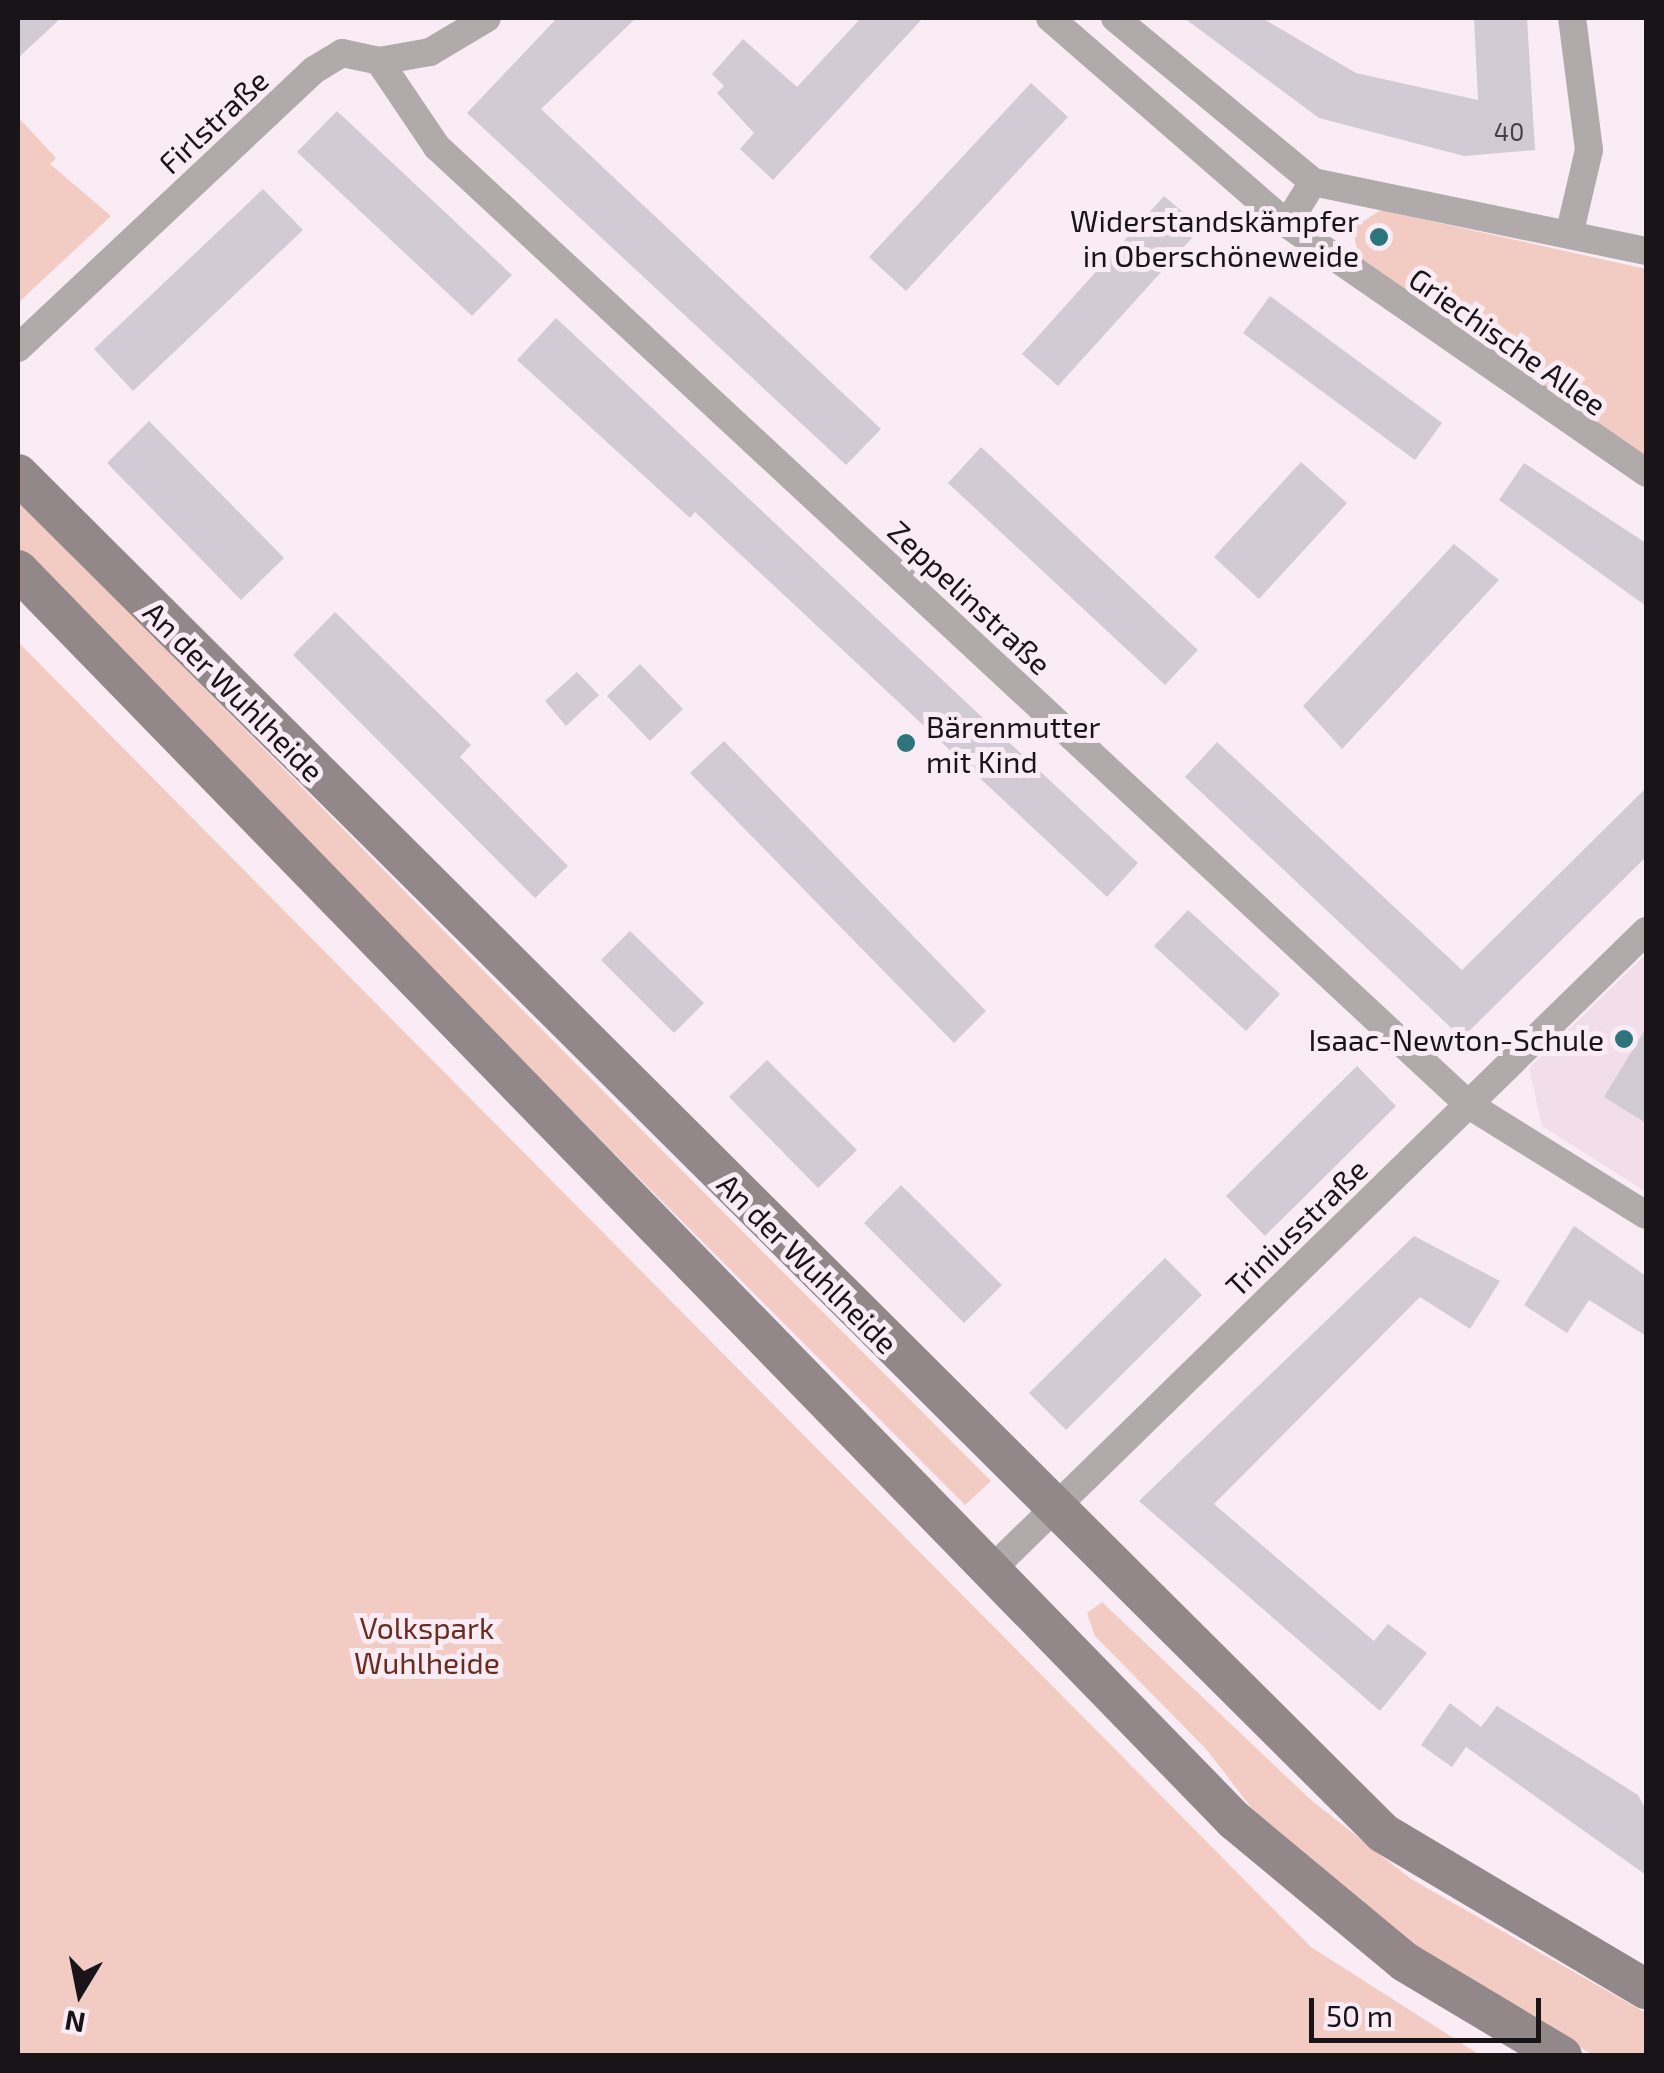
<!DOCTYPE html>
<html>
<head>
<meta charset="utf-8">
<style>
  body { margin:0 }
  #map { position:relative; width:1664px; height:2073px; overflow:hidden; background:#faecf5; font-family:"Exo 2",sans-serif }
  div>[style] { position:absolute }
  .built>* { inset:0; background:#f2deea }
  .green>* { inset:0; background:#f2ccc2 }
  .building>* { inset:0; background:#d2cbd6 }
  .street>* { height:28px; margin:-14px; padding:0 14px; transform-origin:14px; border-radius:14px; background:#b1aaab }
  .secondary>* { height:40px; margin:-20px; padding:0 20px; transform-origin:20px; border-radius:20px; background:#928889 }
  .dots>* { width:28px; height:28px; translate:-50% -50%; box-sizing:border-box; border:5px solid #faecf5; border-radius:50% }
  span { translate:-50% -50%; white-space:nowrap; text-align:center; line-height:1.15; -webkit-text-stroke:10px #faecf5; paint-order:stroke }
  .number-label { font-size:25px; color:#464247 }
  .number-label span { -webkit-text-stroke-width:0 }
  .street-label { font-size:30px; color:#181417 }
  .poi-label { font-size:30px; color:#181417 }
  .right { translate:-100% -50%; text-align:right }
  .left { translate:0 -50%; text-align:left }
  .park-label { font-size:30px; color:#6b2c1e }
  .frame { position:absolute; inset:0; border:20px solid #181417; pointer-events:none }
  .north { position:absolute; left:30px; top:1943px; width:100px; height:100px; -webkit-text-stroke:8px #faecf5; paint-order:stroke; rotate:190deg; font-size:28px; font-weight:700; line-height:40px; text-align:center; color:#181417 }
  .north::after { content:''; display:block; margin:auto; width:35px; height:45px; background:#181417; clip-path:polygon(50% 0,100% 100%,50% 72%,0 100%) }
  .scale { position:absolute; left:1309px; top:1998px; width:232px; height:45px; box-sizing:border-box; border:5px solid #181417; border-top:0; padding-left:12px; font-size:30px; line-height:35px; white-space:nowrap; color:#181417; -webkit-text-stroke:8px #faecf5; paint-order:stroke }
</style>
</head>
<body>
<div id="map">
  <div class="built">
    <div style="clip-path:polygon(1646px 954px,1646px 1192px,1542px 1126px,1529px 1068px)"></div>
  </div>
  <div class="green">
    <div style="clip-path:polygon(18px 117px,56px 158px,50px 164px,111px 216px,18px 303px)"></div>
    <div style="clip-path:polygon(1381px 210px,1646px 269px,1646px 458px,1359px 257px,1352px 228px)"></div>
    <div style="clip-path:polygon(18px 500px,444px 931px,991px 1481px,965px 1505px,586px 1125px,18px 550px)"></div>
    <div style="clip-path:polygon(18px 642px,1311px 1947px,1480px 2055px,18px 2055px)"></div>
    <div style="clip-path:polygon(1102px 1602px,1311px 1800px,1411px 1879px,1646px 2013px,1646px 2055px,1593px 2055px,1408px 1947px,1266px 1827px,1207px 1750px,1095px 1636px,1087px 1613px)"></div>
  </div>
  <div class="building">
    <div style="clip-path:polygon(18px 18px,61px 18px,18px 58px)"></div>
    <div style="clip-path:polygon(557px 18px,636px 18px,541px 109px,881px 429px,846px 465px,467px 113px)"></div>
    <div style="clip-path:polygon(861px 18px,923px 18px,773px 180px,740px 149px,754px 133px,717px 93px,724px 86px,712px 74px,743px 39px,797px 87px)"></div>
    <div style="clip-path:polygon(1184px 18px,1262px 18px,1356px 73px,1478px 100px,1474px 18px,1527px 18px,1535px 150px,1464px 156px,1319px 118px)"></div>
    <div style="clip-path:polygon(1031px 83px,1068px 117px,906px 291px,869px 257px)"></div>
    <div style="clip-path:polygon(337px 111px,512px 275px,472px 316px,297px 152px)"></div>
    <div style="clip-path:polygon(263px 189px,303px 230px,133px 391px,94px 349px)"></div>
    <div style="clip-path:polygon(1164px 196px,1201px 228px,1058px 386px,1022px 354px)"></div>
    <div style="clip-path:polygon(1270px 296px,1442px 423px,1415px 460px,1243px 333px)"></div>
    <div style="clip-path:polygon(556px 318px,1138px 863px,1107px 897px,695px 512px,690px 518px,517px 360px)"></div>
    <div style="clip-path:polygon(149px 421px,284px 558px,241px 600px,107px 463px)"></div>
    <div style="clip-path:polygon(981px 447px,1198px 650px,1165px 685px,948px 483px)"></div>
    <div style="clip-path:polygon(1301px 462px,1347px 503px,1259px 599px,1214px 557px)"></div>
    <div style="clip-path:polygon(1524px 463px,1646px 543px,1646px 606px,1499px 500px)"></div>
    <div style="clip-path:polygon(1454px 544px,1499px 580px,1342px 749px,1303px 706px)"></div>
    <div style="clip-path:polygon(335px 612px,471px 745px,460px 757px,568px 866px,535px 898px,293px 655px)"></div>
    <div style="clip-path:polygon(640px 664px,683px 709px,650px 741px,607px 696px)"></div>
    <div style="clip-path:polygon(577px 672px,599px 695px,566px 726px,545px 701px)"></div>
    <div style="clip-path:polygon(724px 741px,986px 1011px,954px 1043px,690px 773px)"></div>
    <div style="clip-path:polygon(1217px 742px,1462px 970px,1646px 788px,1646px 857px,1462px 1038px,1185px 777px)"></div>
    <div style="clip-path:polygon(1188px 910px,1280px 994px,1246px 1031px,1154px 946px)"></div>
    <div style="clip-path:polygon(630px 931px,704px 1003px,674px 1033px,601px 960px)"></div>
    <div style="clip-path:polygon(1646px 1028px,1646px 1123px,1604px 1097px)"></div>
    <div style="clip-path:polygon(767px 1060px,857px 1150px,818px 1188px,729px 1097px)"></div>
    <div style="clip-path:polygon(1357px 1066px,1396px 1106px,1265px 1236px,1226px 1196px)"></div>
    <div style="clip-path:polygon(901px 1185px,1002px 1285px,964px 1323px,864px 1223px)"></div>
    <div style="clip-path:polygon(1574px 1226px,1646px 1276px,1646px 1336px,1589px 1300px,1567px 1333px,1524px 1305px)"></div>
    <div style="clip-path:polygon(1414px 1236px,1500px 1281px,1470px 1329px,1420px 1297px,1214px 1504px,1374px 1641px,1388px 1624px,1427px 1653px,1380px 1711px,1139px 1501px)"></div>
    <div style="clip-path:polygon(1165px 1258px,1202px 1295px,1066px 1430px,1029px 1393px)"></div>
    <div style="clip-path:polygon(1450px 1703px,1481px 1727px,1497px 1706px,1638px 1795px,1646px 1810px,1646px 1875px,1466px 1747px,1452px 1767px,1421px 1745px)"></div>
  </div>
  <div class="street">
    <div style="left:1050px;top:18px;width:314px;rotate:41deg"></div>
    <div style="left:1287px;top:224px;width:437px;rotate:34.7deg"></div>
    <div style="left:1115px;top:18px;width:257px;rotate:39.6deg"></div>
    <div style="left:1313px;top:182px;width:340px;rotate:11.7deg"></div>
    <div style="left:379px;top:61px;width:104px;rotate:56deg"></div>
    <div style="left:437px;top:147px;width:1408px;rotate:42.87deg"></div>
    <div style="left:1469px;top:1105px;width:208px;rotate:31.9deg"></div>
    <div style="left:1287px;top:224px;width:49px;rotate:-58.2deg"></div>
    <div style="left:1570px;top:231px;width:83px;rotate:-76.8deg"></div>
    <div style="left:1589px;top:150px;width:133px;rotate:-97.3deg"></div>
    <div style="left:18px;top:348px;width:406px;rotate:-43.2deg"></div>
    <div style="left:314px;top:70px;width:33px;rotate:-31deg"></div>
    <div style="left:342px;top:53px;width:38px;rotate:12deg"></div>
    <div style="left:379px;top:61px;width:52px;rotate:-10deg"></div>
    <div style="left:430px;top:52px;width:66px;rotate:-30.8deg"></div>
    <div style="left:991px;top:1570px;width:915px;rotate:-44.29deg"></div>
  </div>
  <div class="secondary">
    <div style="left:18px;top:474px;width:1926px;rotate:44.87deg"></div>
    <div style="left:1383px;top:1833px;width:306px;rotate:30.7deg"></div>
    <div style="left:18px;top:570px;width:1744px;rotate:45.79deg"></div>
    <div style="left:1234px;top:1820px;width:222px;rotate:39.7deg"></div>
    <div style="left:1405px;top:1962px;width:183px;rotate:30.9deg"></div>
  </div>
  <div class="dots">
    <div style="left:1379px;top:237px;background:#2c757d"></div>
    <div style="left:906px;top:743px;background:#2c757d"></div>
    <div style="left:1624px;top:1039px;background:#2c757d"></div>
  </div>
  <div class="number-label">
    <span style="left:1509px;top:131px">40</span>
  </div>
  <div class="street-label">
    <span style="left:213px;top:121px;rotate:-43deg">Firlstraße</span>
    <span style="left:1508px;top:341px;rotate:35deg">Griechische Allee</span>
    <span style="left:970px;top:597px;rotate:43deg">Zeppelinstraße</span>
    <span style="left:234px;top:691px;rotate:45deg">An der Wuhlheide</span>
    <span style="left:1296px;top:1227px;rotate:-44deg">Triniusstraße</span>
    <span style="left:808px;top:1263px;rotate:45deg">An der Wuhlheide</span>
  </div>
  <div class="poi-label">
    <span class="right" style="left:1359px;top:237px">Widerstandskämpfer<br>in Oberschöneweide</span>
    <span class="left" style="left:926px;top:743px">Bärenmutter<br>mit Kind</span>
    <span class="right" style="left:1604px;top:1039px">Isaac-Newton-Schule</span>
  </div>
  <div class="park-label">
    <span style="left:427px;top:1644px">Volkspark<br>Wuhlheide</span>
  </div>
  <div class="frame"></div>
  <div class="north">N</div>
  <div class="scale">50 m</div>
</div>
</body>
</html>
